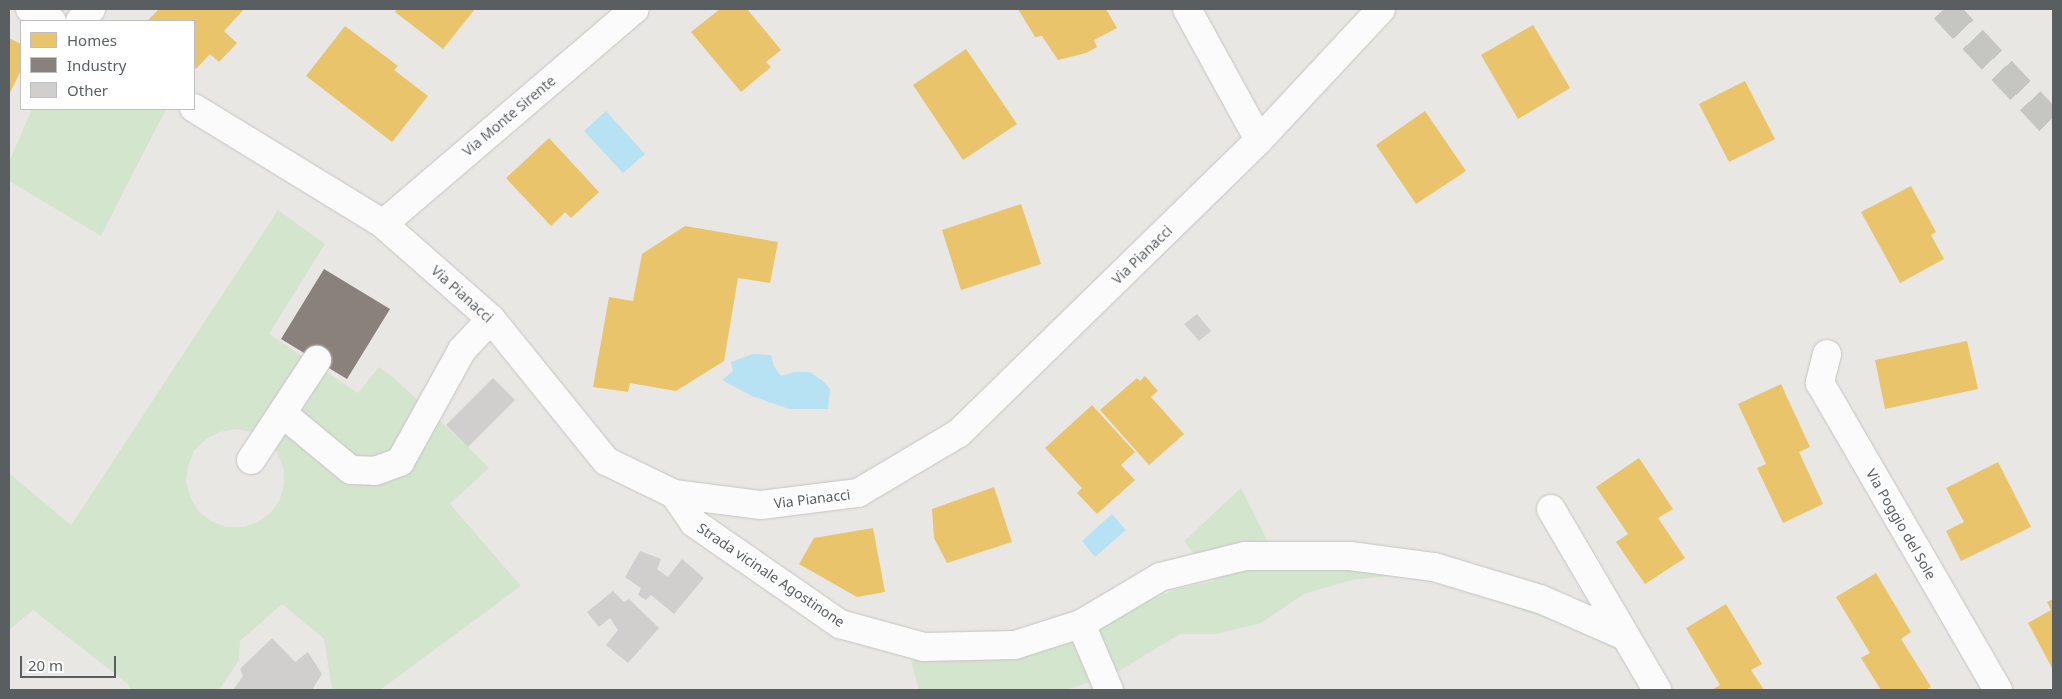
<!DOCTYPE html>
<html>
<head>
<meta charset="utf-8">
<style>
  body { margin:0 }
  #map { position:relative; width:2062px; height:699px; overflow:hidden; background:#e9e7e3; font-family:"Noto Sans",sans-serif }
  div>[style] { position:absolute }
  .green>* { inset:0; background:#d4e5ce }
  .water>* { inset:0; background:#b6e2f4 }
  .homes>* { inset:0; background:#e9c46a }
  .industry>* { inset:0; background:#8a817c }
  .building>* { inset:0; background:#d0cfcd }
  .highway-tunnel>* { height:28px; margin-top:-14px; transform-origin:0; background:repeating-linear-gradient(90deg,#c5c5c2 0 28px,transparent 0 42px) }
  .roads { filter:drop-shadow(0 0 1px #c4c4c3) drop-shadow(0 0 1px #c4c4c3) }
  .minor>* { height:28px; margin:-14px; padding:0 14px; transform-origin:14px; border-radius:14px; background:#fcfbfb }
  span { translate:-50% -50%; white-space:nowrap; text-align:center; line-height:1.15; -webkit-text-stroke:5px #fff; paint-order:stroke }
  .street-label { font-size:14px; color:#595e61 }
  .frame { position:absolute; inset:0; border:10px solid #595e61; pointer-events:none }
  .legend { position:absolute; left:20px; top:20px; width:175px; height:90px; box-sizing:border-box; background:#fff; border:1px solid #bdbfc0; margin:0; padding:6px 9px; list-style:none; font-size:15px; color:#595e61 }
  .legend li { display:flex; align-items:center; gap:10px; height:25px }
  .legend b { width:25px; border:1px solid #bdbfc0 }
  .scale { position:absolute; left:20px; top:656px; width:96px; height:22px; box-sizing:border-box; border:2px solid #595e61; border-top:0; padding-left:6px; font-size:15px; line-height:18px; white-space:nowrap; color:#595e61; -webkit-text-stroke:4px #fff; paint-order:stroke }
</style>
</head>
<body>
<div id="map">
  <div class="green">
    <div style="clip-path:polygon(32px 109px,166px 109px,101px 236px,9px 181px,9px 162px)"></div>
    <div style="clip-path:polygon(evenodd,278px 210px,325px 244px,269px 334px,358px 393px,379px 367px,394px 378px,468px 447px,489px 468px,450px 504px,521px 586px,380px 690px,332px 690px,324px 639px,282px 604px,240px 641px,239px 660px,219px 690px,130px 690px,128px 684px,33px 610px,9px 630px,9px 473px,71px 525px,278px 210px,236px 429px,252px 432px,266px 440px,277px 452px,283px 467px,284px 483px,280px 499px,271px 512px,258px 522px,243px 527px,226px 527px,211px 521px,198px 511px,190px 497px,186px 482px,188px 466px,194px 451px,206px 439px,220px 432px,236px 429px)"></div>
    <div style="clip-path:polygon(1241px 488px,1270px 546px,1338px 549px,1609px 621px,1619px 651px,1562px 624px,1416px 573px,1352px 580px,1304px 594px,1261px 623px,1216px 634px,1180px 634px,1114px 674px,1066px 690px,919px 690px,911px 660px,1007px 656px,1180px 588px,1215px 581px,1184px 541px)"></div>
  </div>
  <div class="water">
    <div style="clip-path:polygon(606px 111px,645px 154px,623px 173px,584px 131px)"></div>
    <div style="clip-path:polygon(753px 354px,771px 355px,774px 366px,781px 376px,794px 372px,810px 372px,823px 381px,830px 389px,828px 409px,789px 409px,752px 396px,722px 380px,733px 371px,731px 362px)"></div>
    <div style="clip-path:polygon(1112px 514px,1126px 530px,1095px 557px,1082px 541px)"></div>
  </div>
  <div class="homes">
    <div style="clip-path:polygon(159px 9px,244px 9px,224px 31px,237px 43px,219px 62px,210px 54px,196px 69px,194px 67px,194px 21px,147px 21px)"></div>
    <div style="clip-path:polygon(397px 9px,475px 9px,443px 49px,395px 12px)"></div>
    <div style="clip-path:polygon(720px 9px,747px 9px,781px 50px,766px 62px,771px 67px,741px 92px,691px 32px)"></div>
    <div style="clip-path:polygon(1018px 9px,1106px 9px,1117px 28px,1094px 40px,1097px 47px,1086px 53px,1058px 60px,1042px 36px,1035px 37px)"></div>
    <div style="clip-path:polygon(1533px 25px,1570px 88px,1518px 119px,1481px 55px)"></div>
    <div style="clip-path:polygon(345px 26px,398px 66px,394px 70px,428px 96px,392px 142px,306px 76px)"></div>
    <div style="clip-path:polygon(9px 38px,21px 44px,21px 70px,9px 95px)"></div>
    <div style="clip-path:polygon(966px 49px,1017px 124px,963px 160px,913px 85px)"></div>
    <div style="clip-path:polygon(1745px 81px,1775px 139px,1729px 162px,1699px 104px)"></div>
    <div style="clip-path:polygon(1425px 111px,1466px 171px,1416px 204px,1376px 145px)"></div>
    <div style="clip-path:polygon(549px 138px,599px 192px,571px 218px,565px 212px,551px 226px,506px 178px)"></div>
    <div style="clip-path:polygon(1911px 186px,1936px 232px,1931px 235px,1944px 259px,1900px 283px,1861px 212px)"></div>
    <div style="clip-path:polygon(1021px 204px,1041px 264px,961px 290px,942px 230px)"></div>
    <div style="clip-path:polygon(685px 226px,778px 242px,770px 283px,738px 278px,724px 361px,676px 391px,630px 383px,628px 392px,593px 387px,609px 297px,633px 301px,642px 254px)"></div>
    <div style="clip-path:polygon(1967px 341px,1978px 389px,1885px 409px,1875px 360px)"></div>
    <div style="clip-path:polygon(1145px 376px,1158px 391px,1151px 397px,1184px 434px,1149px 465px,1100px 410px,1137px 378px,1140px 381px)"></div>
    <div style="clip-path:polygon(1781px 384px,1810px 447px,1799px 452px,1823px 504px,1783px 523px,1757px 468px,1766px 464px,1738px 404px)"></div>
    <div style="clip-path:polygon(1092px 405px,1135px 452px,1121px 465px,1135px 480px,1097px 514px,1077px 493px,1082px 488px,1045px 448px)"></div>
    <div style="clip-path:polygon(1639px 458px,1673px 509px,1658px 518px,1685px 558px,1645px 584px,1616px 542px,1628px 534px,1596px 487px)"></div>
    <div style="clip-path:polygon(1998px 462px,2031px 527px,1961px 561px,1946px 531px,1964px 522px,1946px 488px)"></div>
    <div style="clip-path:polygon(994px 487px,1012px 542px,947px 563px,934px 538px,932px 509px)"></div>
    <div style="clip-path:polygon(873px 528px,885px 592px,857px 597px,799px 564px,814px 538px)"></div>
    <div style="clip-path:polygon(1876px 573px,1911px 632px,1901px 639px,1931px 687px,1925px 690px,1881px 690px,1861px 658px,1870px 653px,1836px 597px)"></div>
    <div style="clip-path:polygon(2053px 599px,2053px 670px,2028px 623px,2051px 610px,2047px 602px)"></div>
    <div style="clip-path:polygon(1726px 604px,1762px 664px,1751px 670px,1764px 690px,1712px 690px,1720px 685px,1686px 628px)"></div>
  </div>
  <div class="industry">
    <div style="clip-path:polygon(324px 269px,390px 309px,347px 379px,281px 339px)"></div>
  </div>
  <div class="building">
    <div style="clip-path:polygon(1197px 314px,1211px 331px,1199px 341px,1184px 324px)"></div>
    <div style="clip-path:polygon(493px 378px,515px 400px,468px 447px,446px 425px)"></div>
    <div style="clip-path:polygon(640px 551px,661px 559px,657px 569px,668px 577px,682px 559px,704px 578px,674px 614px,651px 595px,646px 600px,638px 595px,641px 588px,625px 577px)"></div>
    <div style="clip-path:polygon(613px 591px,624px 602px,629px 599px,659px 628px,628px 663px,606px 645px,618px 630px,610px 618px,599px 627px,587px 612px)"></div>
    <div style="clip-path:polygon(272px 638px,295px 662px,308px 652px,322px 674px,312px 690px,233px 690px,243px 676px,240px 669px)"></div>
  </div>
  <div class="highway-tunnel">
    <div style="left:1944px;top:9px;width:159px;rotate:46.8deg"></div>
  </div>
  <div class="roads">
    <div class="minor">
      <div style="left:30px;top:9px;width:25px;rotate:29deg"></div>
      <div style="left:1187px;top:9px;width:149px;rotate:61.2deg"></div>
      <div style="left:80px;top:21px;width:16px;rotate:-47deg"></div>
      <div style="left:194px;top:108px;width:222px;rotate:31.5deg"></div>
      <div style="left:383px;top:224px;width:144px;rotate:41.3deg"></div>
      <div style="left:491px;top:319px;width:183px;rotate:51deg"></div>
      <div style="left:606px;top:461px;width:76px;rotate:25.9deg"></div>
      <div style="left:674px;top:494px;width:88px;rotate:7.2deg"></div>
      <div style="left:761px;top:505px;width:98px;rotate:-7.1deg"></div>
      <div style="left:858px;top:493px;width:117px;rotate:-30.7deg"></div>
      <div style="left:959px;top:433px;width:419px;rotate:-44.3deg"></div>
      <div style="left:1259px;top:140px;width:179px;rotate:-47deg"></div>
      <div style="left:383px;top:224px;width:331px;rotate:-40.5deg"></div>
      <div style="left:1827px;top:354px;width:30px;rotate:104deg"></div>
      <div style="left:1820px;top:383px;width:355px;rotate:59.9deg"></div>
      <div style="left:282px;top:413px;width:89px;rotate:39.6deg"></div>
      <div style="left:351px;top:470px;width:24px;rotate:2deg"></div>
      <div style="left:375px;top:471px;width:27px;rotate:-20deg"></div>
      <div style="left:400px;top:462px;width:128px;rotate:-61deg"></div>
      <div style="left:462px;top:350px;width:42px;rotate:-46.9deg"></div>
      <div style="left:251px;top:460px;width:120px;rotate:-56.6deg"></div>
      <div style="left:674px;top:494px;width:35px;rotate:55deg"></div>
      <div style="left:694px;top:523px;width:178px;rotate:34.7deg"></div>
      <div style="left:840px;top:624px;width:87px;rotate:15.3deg"></div>
      <div style="left:924px;top:647px;width:91px;rotate:-1.3deg"></div>
      <div style="left:1015px;top:645px;width:69px;rotate:-17.7deg"></div>
      <div style="left:1081px;top:624px;width:92px;rotate:-30.7deg"></div>
      <div style="left:1160px;top:577px;width:88px;rotate:-13.9deg"></div>
      <div style="left:1245px;top:556px;width:105px"></div>
      <div style="left:1350px;top:556px;width:85px;rotate:7.5deg"></div>
      <div style="left:1434px;top:567px;width:111px;rotate:16.8deg"></div>
      <div style="left:1540px;top:599px;width:93px;rotate:23.5deg"></div>
      <div style="left:1551px;top:509px;width:210px;rotate:59.6deg"></div>
      <div style="left:1081px;top:624px;width:72px;rotate:67deg"></div>
    </div>
  </div>
  <div class="street-label">
    <span style="left:509px;top:116px;rotate:-40deg">Via Monte Sirente</span>
    <span style="left:1142px;top:255px;rotate:-44deg">Via Pianacci</span>
    <span style="left:462px;top:294px;rotate:42deg">Via Pianacci</span>
    <span style="left:812px;top:499px;rotate:-7deg">Via Pianacci</span>
    <span style="left:1901px;top:524px;rotate:60deg">Via Poggio del Sole</span>
    <span style="left:771px;top:575px;rotate:34deg">Strada vicinale Agostinone</span>
  </div>
  <div class="frame"></div>
  <ul class="legend">
  <li><b style="height:14px;background:#e9c46a"></b>Homes</li>
  <li><b style="height:14px;background:#8a817c"></b>Industry</li>
  <li><b style="height:14px;background:#d0cfcd"></b>Other</li>
  </ul>
  <div class="scale">20 m</div>
</div>
</body>
</html>
